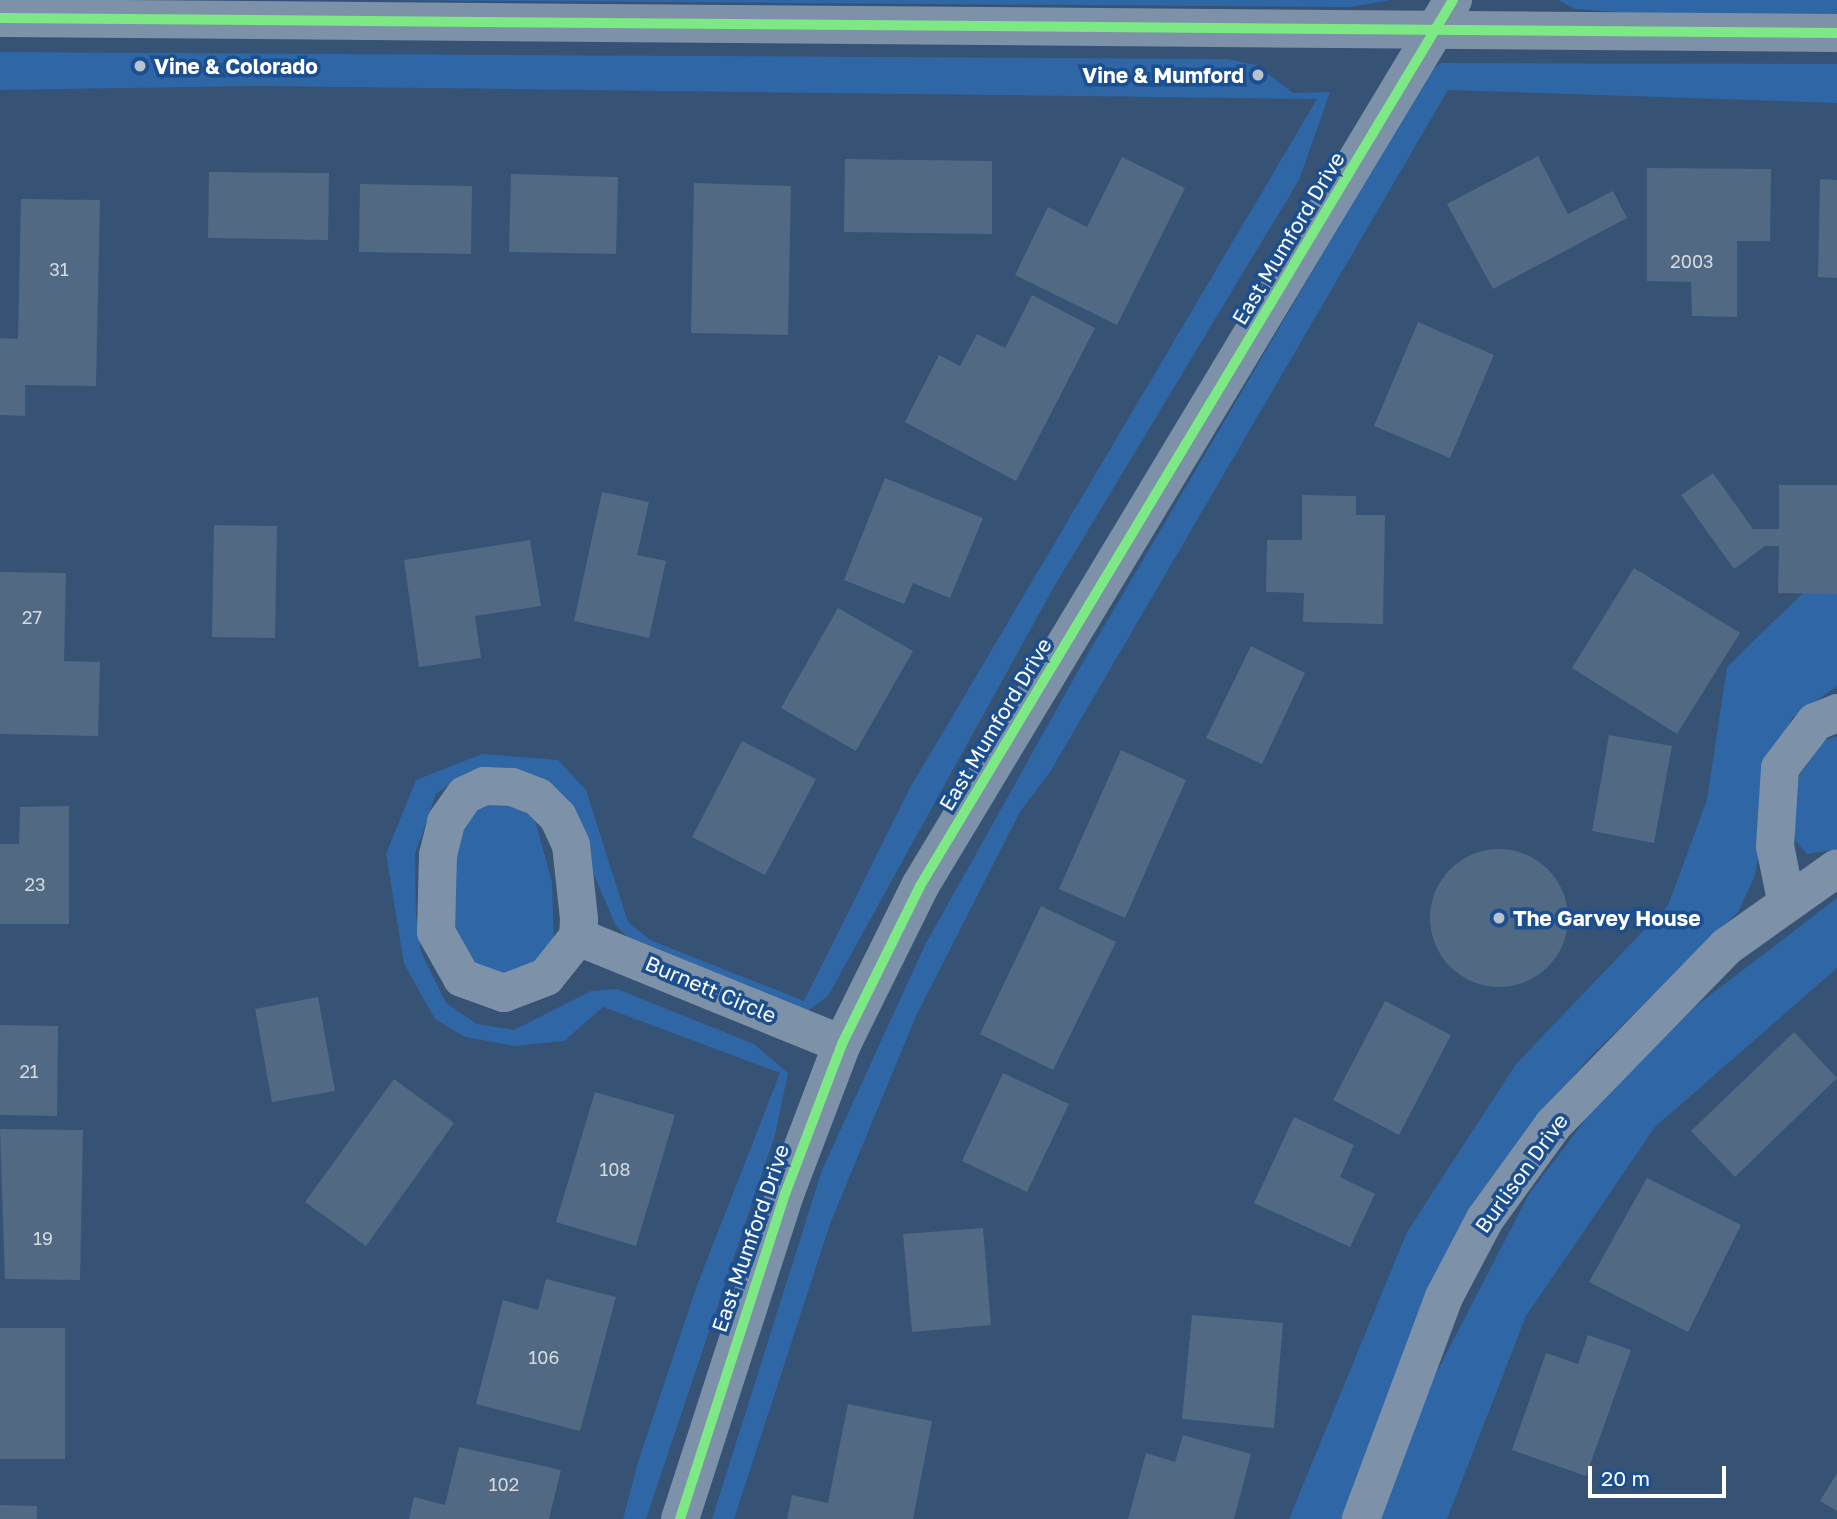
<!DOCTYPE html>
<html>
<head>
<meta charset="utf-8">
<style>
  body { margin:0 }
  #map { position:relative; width:1837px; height:1519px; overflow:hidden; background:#365274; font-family:"Golos Text",sans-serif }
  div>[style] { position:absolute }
  .green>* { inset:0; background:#2f66a5 }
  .building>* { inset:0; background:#526984 }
  .round { border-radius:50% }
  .minor>* { height:38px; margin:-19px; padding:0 19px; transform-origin:19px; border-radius:19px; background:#7d92a8 }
  .tertiary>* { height:38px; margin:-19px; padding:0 19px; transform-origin:19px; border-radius:19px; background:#7d92a8 }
  .cycleway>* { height:10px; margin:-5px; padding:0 5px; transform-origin:5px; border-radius:5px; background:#7ce984 }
  .dots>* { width:19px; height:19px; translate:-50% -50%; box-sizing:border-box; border:4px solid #1b4f8f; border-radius:50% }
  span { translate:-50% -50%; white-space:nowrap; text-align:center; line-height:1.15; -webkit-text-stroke:7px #1b4f8f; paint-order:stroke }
  .number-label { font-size:18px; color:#d4dae0 }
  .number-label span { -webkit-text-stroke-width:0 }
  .poi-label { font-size:21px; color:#fff; font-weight:700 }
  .left { translate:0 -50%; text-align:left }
  .right { translate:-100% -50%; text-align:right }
  .street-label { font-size:21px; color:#fff }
  .scale { position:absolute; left:1588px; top:1466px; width:138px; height:32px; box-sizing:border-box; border:4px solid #fff; border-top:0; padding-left:9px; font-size:21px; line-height:24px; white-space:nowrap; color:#fff; -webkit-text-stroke:5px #1b4f8f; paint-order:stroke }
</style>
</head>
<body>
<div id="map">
  <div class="green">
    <div style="clip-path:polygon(369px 0,1391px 0,1350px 7px)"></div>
    <div style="clip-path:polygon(1558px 0,1837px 0,1837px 14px,1656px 15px,1575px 9px)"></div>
    <div style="clip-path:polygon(0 52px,1227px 59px,1256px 65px,1293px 93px,1330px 92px,1299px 180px,1055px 585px,828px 996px,809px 1010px,783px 1010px,632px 942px,615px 924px,568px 814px,461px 776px,436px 794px,415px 854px,416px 915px,421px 952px,446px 1003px,477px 1024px,514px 1030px,591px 991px,617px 989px,754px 1044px,788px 1073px,775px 1135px,646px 1519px,623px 1519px,638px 1462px,696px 1288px,780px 1073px,603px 1007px,564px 1041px,515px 1046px,465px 1037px,435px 1019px,404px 964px,386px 854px,416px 780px,482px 754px,558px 760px,586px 790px,628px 922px,650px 940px,804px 1001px,910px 788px,1317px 99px,259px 86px,0 90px)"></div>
    <div style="clip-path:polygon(1441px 63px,1837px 64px,1837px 103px,1448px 90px,1050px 772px,1020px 812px,916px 1016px,830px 1224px,734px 1519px,712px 1519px,822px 1170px,925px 945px,1086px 657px,1430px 71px)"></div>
    <div style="clip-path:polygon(1837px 589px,1837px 686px,1792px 718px,1774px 758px,1755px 876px,1738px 912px,1588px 1059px,1522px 1138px,1347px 1519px,1289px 1519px,1407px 1232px,1516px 1064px,1668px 905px,1707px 800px,1727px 667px,1806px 590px)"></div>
    <div style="clip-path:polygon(1837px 736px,1837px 849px,1807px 854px,1791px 835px,1799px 776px,1823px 741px)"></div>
    <div style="clip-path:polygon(480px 805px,519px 807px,535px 820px,552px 882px,554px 941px,533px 971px,511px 979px,467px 963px,453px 922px,454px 833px)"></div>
    <div style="clip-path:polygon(1837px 898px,1837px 968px,1655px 1127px,1526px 1316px,1447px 1519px,1380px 1519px,1415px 1414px,1529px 1194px,1608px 1090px,1696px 1006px)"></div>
  </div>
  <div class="building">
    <div style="clip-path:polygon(1538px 156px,1568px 214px,1613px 191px,1627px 218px,1493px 289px,1447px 204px)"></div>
    <div style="clip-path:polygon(1122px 157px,1185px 188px,1117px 325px,1015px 275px,1048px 207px,1087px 227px)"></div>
    <div style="clip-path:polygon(845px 159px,992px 161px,992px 234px,844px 232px)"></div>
    <div style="clip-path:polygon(1647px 168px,1771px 169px,1770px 241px,1737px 241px,1737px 317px,1692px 316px,1691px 282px,1647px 281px)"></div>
    <div style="clip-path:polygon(209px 172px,329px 173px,328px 240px,208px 238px)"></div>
    <div style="clip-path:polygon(511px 174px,618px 177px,616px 254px,509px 252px)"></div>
    <div style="clip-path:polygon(1820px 179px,1837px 180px,1837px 278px,1818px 277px)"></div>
    <div style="clip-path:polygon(694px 183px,791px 186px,788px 335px,691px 333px)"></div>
    <div style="clip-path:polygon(360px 184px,472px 186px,471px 254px,359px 252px)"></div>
    <div style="clip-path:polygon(21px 199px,100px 200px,96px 386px,25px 385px,25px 416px,0 415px,0 338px,18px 339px)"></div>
    <div style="clip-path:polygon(1032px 295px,1095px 328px,1016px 481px,905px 422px,939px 355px,960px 366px,977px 334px,1005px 348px)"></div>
    <div style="clip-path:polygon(1418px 322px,1494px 355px,1450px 458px,1374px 426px)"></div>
    <div style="clip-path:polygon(1713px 473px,1753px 529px,1779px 529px,1779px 485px,1837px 485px,1837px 594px,1778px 593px,1779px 546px,1765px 546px,1734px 569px,1681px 495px)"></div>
    <div style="clip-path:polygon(885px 478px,983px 518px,950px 598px,913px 583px,904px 604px,844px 580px)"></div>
    <div style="clip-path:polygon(602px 492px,649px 502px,637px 555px,666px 561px,649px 638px,574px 621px)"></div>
    <div style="clip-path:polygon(1302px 495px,1356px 496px,1356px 515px,1385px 515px,1383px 624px,1303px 622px,1304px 593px,1266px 592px,1267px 540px,1302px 540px)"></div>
    <div style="clip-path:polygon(214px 525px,277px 526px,275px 638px,212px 637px)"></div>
    <div style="clip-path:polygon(530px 540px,541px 606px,475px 616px,481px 658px,419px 667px,404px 560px)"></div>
    <div style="clip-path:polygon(1634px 568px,1740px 633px,1677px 734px,1572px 668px)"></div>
    <div style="clip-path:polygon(0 572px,66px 573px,64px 661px,100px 662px,98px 736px,0 734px)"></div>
    <div style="clip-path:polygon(838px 608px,913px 651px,856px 751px,781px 708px)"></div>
    <div style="clip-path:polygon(1251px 646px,1305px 673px,1262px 764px,1206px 738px)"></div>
    <div style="clip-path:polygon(1609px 735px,1672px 746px,1654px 843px,1592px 831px)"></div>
    <div style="clip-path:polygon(742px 741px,816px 779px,765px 875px,692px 837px)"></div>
    <div style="clip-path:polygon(1121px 750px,1186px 780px,1125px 918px,1059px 889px)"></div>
    <div style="clip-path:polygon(69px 806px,69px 924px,0 924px,0 844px,19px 844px,20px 807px)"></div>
    <div class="round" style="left:1430px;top:849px;width:138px;height:138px"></div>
    <div style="clip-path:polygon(1041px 906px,1116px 942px,1053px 1070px,980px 1034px)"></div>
    <div style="clip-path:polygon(318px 997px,335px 1091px,272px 1102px,255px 1009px)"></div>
    <div style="clip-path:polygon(1385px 1001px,1451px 1035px,1399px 1135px,1333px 1100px)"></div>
    <div style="clip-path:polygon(0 1025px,58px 1026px,57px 1116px,0 1115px)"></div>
    <div style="clip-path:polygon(1794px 1032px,1837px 1078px,1735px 1177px,1691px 1131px)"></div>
    <div style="clip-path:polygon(1003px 1073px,1069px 1104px,1027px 1192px,962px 1161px)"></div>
    <div style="clip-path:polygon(394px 1079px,454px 1123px,366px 1246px,305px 1202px)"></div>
    <div style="clip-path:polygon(595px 1092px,675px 1115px,636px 1246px,556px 1222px)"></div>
    <div style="clip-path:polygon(1294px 1117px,1354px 1145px,1340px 1177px,1375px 1194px,1350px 1247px,1254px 1203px)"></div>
    <div style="clip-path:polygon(0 1129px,83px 1130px,80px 1280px,5px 1279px)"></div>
    <div style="clip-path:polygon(1647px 1178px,1741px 1225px,1688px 1332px,1589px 1282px)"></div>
    <div style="clip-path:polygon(983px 1228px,991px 1325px,912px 1332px,903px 1234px)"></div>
    <div style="clip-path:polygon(546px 1279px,616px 1297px,580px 1431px,476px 1404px,503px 1300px,538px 1310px)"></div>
    <div style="clip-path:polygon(1192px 1315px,1283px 1323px,1274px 1428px,1182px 1419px)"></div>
    <div style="clip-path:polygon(0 1328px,65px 1328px,65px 1459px,0 1459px)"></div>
    <div style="clip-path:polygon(1588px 1335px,1631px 1350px,1586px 1476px,1512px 1450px,1546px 1353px,1578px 1364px)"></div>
    <div style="clip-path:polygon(848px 1404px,932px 1421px,913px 1519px,787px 1519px,792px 1495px,828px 1503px)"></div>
    <div style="clip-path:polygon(1183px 1435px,1251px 1454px,1234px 1519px,1128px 1519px,1146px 1453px,1175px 1462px)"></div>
    <div style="clip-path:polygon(459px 1447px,561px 1470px,549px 1519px,409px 1519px,414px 1497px,445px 1505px)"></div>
    <div style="clip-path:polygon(1837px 1473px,1837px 1511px,1820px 1501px)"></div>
    <div style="clip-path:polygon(0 1505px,37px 1506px,37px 1519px,0 1519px)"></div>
  </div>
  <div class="minor">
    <div style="left:484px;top:786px;width:28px;rotate:2deg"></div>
    <div style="left:512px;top:787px;width:28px;rotate:21deg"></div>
    <div style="left:538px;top:797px;width:28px;rotate:45deg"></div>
    <div style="left:558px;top:817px;width:31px;rotate:65deg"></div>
    <div style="left:571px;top:845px;width:74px;rotate:83.8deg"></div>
    <div style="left:579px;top:919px;width:18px;rotate:93deg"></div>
    <div style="left:578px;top:937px;width:51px;rotate:128.7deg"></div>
    <div style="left:546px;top:977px;width:45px;rotate:159.1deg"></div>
    <div style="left:504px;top:993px;width:45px;rotate:-160.3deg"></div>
    <div style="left:462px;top:978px;width:53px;rotate:-119.5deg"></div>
    <div style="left:436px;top:932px;width:77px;rotate:-88.5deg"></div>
    <div style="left:438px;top:855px;width:34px;rotate:-76deg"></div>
    <div style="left:446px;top:822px;width:33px;rotate:-55deg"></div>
    <div style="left:465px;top:795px;width:21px;rotate:-25deg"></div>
    <div style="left:1786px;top:900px;width:55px;rotate:-101.5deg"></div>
    <div style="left:1775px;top:846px;width:78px;rotate:-86.3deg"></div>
    <div style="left:1780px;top:768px;width:58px;rotate:-52.7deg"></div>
    <div style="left:1815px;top:722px;width:24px;rotate:-22deg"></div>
    <div style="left:578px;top:937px;width:285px;rotate:22.1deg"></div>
    <div style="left:1361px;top:1519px;width:237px;rotate:-69.5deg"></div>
    <div style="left:1444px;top:1297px;width:88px;rotate:-62.3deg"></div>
    <div style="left:1485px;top:1219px;width:116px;rotate:-54.1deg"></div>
    <div style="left:1553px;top:1125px;width:248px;rotate:-45.8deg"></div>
    <div style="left:1726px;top:947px;width:136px;rotate:-35.4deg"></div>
  </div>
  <div class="tertiary">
    <div style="left:0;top:18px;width:1837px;rotate:0.47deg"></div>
    <div style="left:680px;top:1519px;width:342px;rotate:-72.1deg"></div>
    <div style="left:785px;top:1194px;width:160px;rotate:-69.2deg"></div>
    <div style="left:842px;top:1044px;width:176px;rotate:-63.7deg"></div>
    <div style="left:920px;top:886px;width:1034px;rotate:-58.97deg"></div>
  </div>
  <div class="cycleway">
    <div style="left:0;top:18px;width:1837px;rotate:0.47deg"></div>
    <div style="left:680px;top:1519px;width:342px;rotate:-72.1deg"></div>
    <div style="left:785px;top:1194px;width:160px;rotate:-69.2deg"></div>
    <div style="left:842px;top:1044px;width:176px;rotate:-63.7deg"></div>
    <div style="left:920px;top:886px;width:1034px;rotate:-58.97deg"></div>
  </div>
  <div class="dots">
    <div style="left:140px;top:66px;background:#b9c2ce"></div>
    <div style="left:1258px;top:75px;background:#b9c2ce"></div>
    <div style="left:1499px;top:918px;background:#b9c2ce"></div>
  </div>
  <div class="number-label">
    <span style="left:1692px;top:261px">2003</span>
    <span style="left:59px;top:269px">31</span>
    <span style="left:32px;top:617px">27</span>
    <span style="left:35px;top:884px">23</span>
    <span style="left:29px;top:1071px">21</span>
    <span style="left:615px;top:1169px">108</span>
    <span style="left:43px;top:1238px">19</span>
    <span style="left:544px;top:1357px">106</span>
    <span style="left:504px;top:1484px">102</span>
  </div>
  <div class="poi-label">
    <span class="left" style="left:154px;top:66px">Vine &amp; Colorado</span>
    <span class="right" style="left:1244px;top:75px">Vine &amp; Mumford</span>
    <span class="left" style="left:1513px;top:918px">The Garvey House</span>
  </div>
  <div class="street-label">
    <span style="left:1288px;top:238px;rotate:-59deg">East Mumford Drive</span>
    <span style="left:995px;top:724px;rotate:-59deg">East Mumford Drive</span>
    <span style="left:711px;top:989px;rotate:23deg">Burnett Circle</span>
    <span style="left:1521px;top:1173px;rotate:-54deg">Burlison Drive</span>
    <span style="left:750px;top:1238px;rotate:-71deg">East Mumford Drive</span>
  </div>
  <div class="scale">20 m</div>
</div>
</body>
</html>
